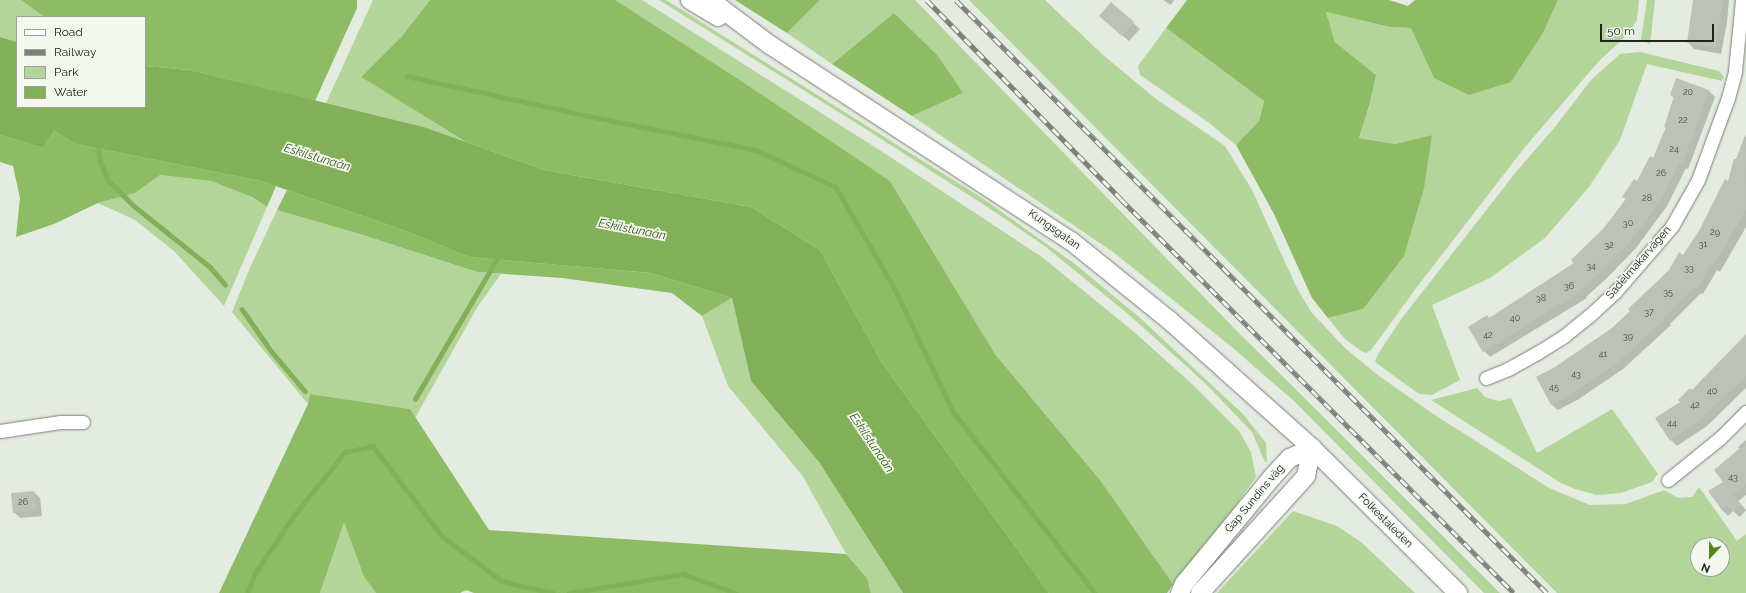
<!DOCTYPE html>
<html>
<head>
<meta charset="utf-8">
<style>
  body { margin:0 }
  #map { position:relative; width:1746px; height:593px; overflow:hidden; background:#e4ebe0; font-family:Raleway,sans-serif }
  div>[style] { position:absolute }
  .green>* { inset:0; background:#b3d599 }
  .forest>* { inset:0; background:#8dbc64 }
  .water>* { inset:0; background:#82b058 }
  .shadow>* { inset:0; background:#0003 }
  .stream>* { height:4.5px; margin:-2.25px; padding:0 2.25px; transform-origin:2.25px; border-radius:2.25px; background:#82b058 }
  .building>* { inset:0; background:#bcc2b7 }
  .roads { filter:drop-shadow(0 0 1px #7a7f76) drop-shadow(0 0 1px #7a7f76) }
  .street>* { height:13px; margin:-6.5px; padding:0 6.5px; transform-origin:6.5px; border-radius:6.5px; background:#fff }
  .secondary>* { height:18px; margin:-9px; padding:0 9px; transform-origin:9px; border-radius:9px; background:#fff }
  .rail>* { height:4.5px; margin-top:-2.25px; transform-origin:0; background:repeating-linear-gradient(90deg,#f2f8ed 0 9px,#7d817a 0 18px); box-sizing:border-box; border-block:1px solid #7d817a }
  span { translate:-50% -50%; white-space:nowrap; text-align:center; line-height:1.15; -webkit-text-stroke:3.5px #f2f8ed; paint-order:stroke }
  .number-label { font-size:9px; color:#474a45 }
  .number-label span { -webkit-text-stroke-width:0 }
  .street-label { font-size:11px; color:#20221f }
  .water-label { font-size:12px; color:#375517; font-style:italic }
  .legend { position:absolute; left:16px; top:16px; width:130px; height:92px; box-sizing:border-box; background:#f2f8ed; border:1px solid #9ea29b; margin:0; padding:5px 7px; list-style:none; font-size:12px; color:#20221f }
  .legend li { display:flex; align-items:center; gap:8px; height:20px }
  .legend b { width:20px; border:1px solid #9ea29b }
  .north { position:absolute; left:1690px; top:537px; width:40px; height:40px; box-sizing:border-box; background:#f2f8ed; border:1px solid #9ea29b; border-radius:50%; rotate:202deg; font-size:11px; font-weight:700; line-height:16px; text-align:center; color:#20221f }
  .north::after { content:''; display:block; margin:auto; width:14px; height:18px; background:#538418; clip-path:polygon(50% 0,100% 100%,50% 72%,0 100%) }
  .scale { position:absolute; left:1600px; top:24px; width:114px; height:18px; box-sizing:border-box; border:2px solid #20221f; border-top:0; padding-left:5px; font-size:12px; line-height:14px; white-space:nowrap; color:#20221f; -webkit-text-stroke:3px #f2f8ed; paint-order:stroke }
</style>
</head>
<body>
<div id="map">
  <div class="green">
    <div style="clip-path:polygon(0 0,21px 0,44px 17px,17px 17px,17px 42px,0 37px)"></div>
    <div style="clip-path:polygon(373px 0,430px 0,402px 36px,361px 77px,466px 142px,424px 127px,326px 103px)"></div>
    <div style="clip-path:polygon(615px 0,642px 0,878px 149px,1042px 257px,1133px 331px,1191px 383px,1239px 431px,1251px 452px,1256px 477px,1202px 553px,1173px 584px,1100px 480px,995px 354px,890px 181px)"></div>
    <div style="clip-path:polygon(659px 0,666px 0,982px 198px,1075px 264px,1139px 317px,1244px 415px,1266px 443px,1267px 462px,1265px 462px,1252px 432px,1204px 382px,1128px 314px,1046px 247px,992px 210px,864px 128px)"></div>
    <div style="clip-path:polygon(820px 0,915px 0,1237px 331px,1500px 593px,1484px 593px,1294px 401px,1233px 348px,1113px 252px,912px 116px,963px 93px,894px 13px,832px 64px,787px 33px)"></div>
    <div style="clip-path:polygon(evenodd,969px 0,1045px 0,1103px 55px,1156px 99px,1225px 146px,1252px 190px,1296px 286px,1311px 312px,1346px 349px,1379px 376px,1432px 413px,1549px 488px,1590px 505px,1626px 504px,1664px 490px,1678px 498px,1692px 497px,1699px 487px,1737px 541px,1746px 534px,1746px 593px,1557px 593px,969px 0,1698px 545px,1722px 545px,1722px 569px,1698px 569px,1698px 545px)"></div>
    <div style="clip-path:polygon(1558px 0,1639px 0,1637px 20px,1626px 36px,1599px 61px,1525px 147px,1417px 287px,1371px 350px,1366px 353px,1361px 351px,1344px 338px,1328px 318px,1363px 309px,1432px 135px,1395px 144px,1359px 138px,1370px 104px,1376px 75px,1335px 42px,1326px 12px,1390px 27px,1412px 28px,1434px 78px,1511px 82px,1543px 33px)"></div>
    <div style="clip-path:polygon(1647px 0,1655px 0,1650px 44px,1641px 40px)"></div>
    <div style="clip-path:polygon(1166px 28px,1264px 101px,1259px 121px,1236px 145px,1208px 122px,1140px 75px,1138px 66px)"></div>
    <div style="clip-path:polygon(1640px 52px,1719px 71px,1724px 77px,1722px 81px,1647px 64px,1620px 140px,1589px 187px,1545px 238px,1490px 278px,1432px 305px,1460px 380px,1432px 395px,1419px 394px,1375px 362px,1378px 354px,1402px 318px,1516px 172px,1555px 127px,1591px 80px,1620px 54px)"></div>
    <div style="clip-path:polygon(160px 175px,211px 181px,250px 196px,267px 207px,224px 306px,174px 251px,135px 220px,98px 203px,135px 193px)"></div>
    <div style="clip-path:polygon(277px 210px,363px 235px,477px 272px,501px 274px,478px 306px,415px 418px,410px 409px,310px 394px,308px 404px,232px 312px,249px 270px)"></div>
    <div style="clip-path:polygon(732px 298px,751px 381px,819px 462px,903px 593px,871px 593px,867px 578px,846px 554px,802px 475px,728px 386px,702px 316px)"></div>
    <div style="clip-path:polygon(1477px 388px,1485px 397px,1499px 401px,1511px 398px,1537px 453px,1612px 409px,1658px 474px,1652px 482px,1621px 493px,1597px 495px,1575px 489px,1561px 483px,1431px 400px)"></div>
    <div style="clip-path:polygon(1293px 511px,1337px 526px,1361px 542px,1415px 593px,1217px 593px)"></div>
    <div style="clip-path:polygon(344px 521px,364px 577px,376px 593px,320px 593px)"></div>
  </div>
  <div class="forest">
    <div style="clip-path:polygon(21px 0,357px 0,357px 8px,315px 101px,190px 70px,145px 66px,145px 17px,44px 17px)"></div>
    <div style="clip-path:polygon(430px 0,615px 0,735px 77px,890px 181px,995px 354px,1100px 480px,1173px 584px,1167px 593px,1049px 593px,882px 363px,820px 250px,751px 207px,544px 170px,466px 142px,361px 77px,402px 36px)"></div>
    <div style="clip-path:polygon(735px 0,820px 0,787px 33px)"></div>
    <div style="clip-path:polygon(1187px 0,1389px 0,1408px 6px,1415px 0,1558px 0,1543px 33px,1511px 82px,1469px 95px,1434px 78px,1411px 28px,1390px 27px,1326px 12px,1335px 42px,1376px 75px,1370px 103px,1359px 138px,1395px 144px,1432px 135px,1424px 188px,1404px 256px,1363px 309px,1328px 318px,1312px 298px,1274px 214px,1236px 145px,1259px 121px,1264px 101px,1166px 28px)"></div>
    <div style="clip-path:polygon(894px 13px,937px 55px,963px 93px,912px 116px,832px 64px)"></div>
    <div style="clip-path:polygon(54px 131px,76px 144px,261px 181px,276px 186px,267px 207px,252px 197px,211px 181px,160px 175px,135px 193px,98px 203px,54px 224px,16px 237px,20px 198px,13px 166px,0 162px,0 135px,43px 148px)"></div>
    <div style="clip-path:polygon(287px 190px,406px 231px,469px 257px,651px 273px,732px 298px,702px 316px,672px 293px,562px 278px,477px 272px,363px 235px,277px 210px)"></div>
    <div style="clip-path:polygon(310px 394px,410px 409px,489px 530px,846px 554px,867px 578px,871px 593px,474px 593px,466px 590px,460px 593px,376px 593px,364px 577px,344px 522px,320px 593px,219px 593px,308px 404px)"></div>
  </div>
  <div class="water">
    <div style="clip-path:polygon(0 37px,17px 42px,17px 107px,145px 107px,145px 66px,190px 70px,424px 127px,544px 170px,751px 207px,820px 250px,882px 363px,1049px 593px,903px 593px,819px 462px,751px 381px,732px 298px,651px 273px,469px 257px,406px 231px,261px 181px,76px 144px,54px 131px,43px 148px,0 135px)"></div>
  </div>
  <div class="shadow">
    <div style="clip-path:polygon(1163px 0,1174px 0,1171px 5px)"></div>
    <div style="clip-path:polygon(1694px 0,1729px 0,1727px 22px,1721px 54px,1694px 49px,1688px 42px)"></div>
    <div style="clip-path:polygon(1112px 4px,1140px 29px,1129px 41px,1107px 22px)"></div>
    <div style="clip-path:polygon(1709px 91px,1715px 97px,1688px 169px,1686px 168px,1667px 206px,1636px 248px,1607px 278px,1586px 297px,1587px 298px,1490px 357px,1484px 351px,1489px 319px,1575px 263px,1604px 230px,1654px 159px,1666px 128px,1665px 127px,1674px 98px,1671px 95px)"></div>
    <div style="clip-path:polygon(1746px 135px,1746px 227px,1720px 272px,1717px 270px,1703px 294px,1701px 293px,1670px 324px,1671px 325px,1623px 369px,1579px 399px,1558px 410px,1551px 404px,1556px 368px,1613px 329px,1683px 256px,1701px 229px,1728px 182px)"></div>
    <div style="clip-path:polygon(1746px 335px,1746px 388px,1707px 426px,1677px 446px,1671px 440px,1681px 402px)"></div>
    <div style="clip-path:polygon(1746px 440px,1746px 495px,1738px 501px,1746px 510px,1740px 517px,1733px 511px,1728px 516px,1722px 510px,1724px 482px,1740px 449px,1738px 447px)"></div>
    <div style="clip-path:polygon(34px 492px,40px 498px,42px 516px,20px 518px,14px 512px)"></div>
  </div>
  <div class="stream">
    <div style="left:407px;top:76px;width:191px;rotate:12.4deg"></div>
    <div style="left:594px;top:117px;width:165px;rotate:11.5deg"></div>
    <div style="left:756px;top:150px;width:88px;rotate:24.8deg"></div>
    <div style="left:836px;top:187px;width:120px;rotate:60deg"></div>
    <div style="left:896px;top:291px;width:135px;rotate:64.6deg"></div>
    <div style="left:954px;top:413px;width:229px;rotate:51.9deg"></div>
    <div style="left:98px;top:143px;width:17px;rotate:83deg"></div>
    <div style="left:100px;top:160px;width:22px;rotate:68deg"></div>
    <div style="left:108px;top:180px;width:35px;rotate:45deg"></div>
    <div style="left:133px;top:205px;width:99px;rotate:38.8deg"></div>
    <div style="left:210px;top:267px;width:23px;rotate:49deg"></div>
    <div style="left:242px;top:309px;width:52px;rotate:55.1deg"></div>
    <div style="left:272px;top:352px;width:51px;rotate:49.8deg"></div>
    <div style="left:415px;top:399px;width:167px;rotate:-59.7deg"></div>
    <div style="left:247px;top:593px;width:22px;rotate:-68deg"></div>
    <div style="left:255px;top:573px;width:71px;rotate:-55.9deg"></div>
    <div style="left:295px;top:514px;width:80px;rotate:-51.1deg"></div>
    <div style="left:345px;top:452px;width:29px;rotate:-12deg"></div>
    <div style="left:373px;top:446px;width:113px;rotate:52.5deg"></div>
    <div style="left:442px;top:536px;width:75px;rotate:36.9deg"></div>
    <div style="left:502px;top:581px;width:52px;rotate:13.2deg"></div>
    <div style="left:569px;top:593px;width:116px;rotate:-9.5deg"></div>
    <div style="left:683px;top:574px;width:56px;rotate:19.7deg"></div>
  </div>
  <div class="building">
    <div style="clip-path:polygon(1693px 0,1723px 0,1715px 48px,1687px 43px)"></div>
    <div style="clip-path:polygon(1111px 2px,1134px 22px,1122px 36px,1099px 16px)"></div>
    <div style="clip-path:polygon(1676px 78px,1709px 90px,1693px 136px,1682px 163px,1680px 162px,1661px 200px,1647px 219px,1630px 242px,1601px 272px,1580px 290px,1581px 291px,1483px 352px,1468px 327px,1487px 315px,1489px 318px,1574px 263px,1571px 260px,1603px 229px,1626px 199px,1622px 197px,1634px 179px,1637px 181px,1650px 156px,1653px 158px,1666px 127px,1664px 127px,1674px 96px,1670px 95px)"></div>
    <div style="clip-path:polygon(1745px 135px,1746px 209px,1713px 266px,1710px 265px,1697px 289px,1694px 287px,1664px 317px,1665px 319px,1617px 363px,1572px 393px,1551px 405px,1536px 377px,1555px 367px,1612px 328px,1630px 311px,1628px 309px,1669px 270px,1679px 252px,1683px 255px,1700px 229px,1725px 179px,1728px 181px,1734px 159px,1736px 159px)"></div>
    <div style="clip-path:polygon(1746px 334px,1746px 376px,1700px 420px,1670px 441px,1655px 418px,1680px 402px,1678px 400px,1690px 388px,1692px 390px)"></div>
    <div style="clip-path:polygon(1746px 443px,1746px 484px,1733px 495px,1741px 504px,1733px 511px,1726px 506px,1722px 510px,1708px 491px,1723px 482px,1714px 470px)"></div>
    <div style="clip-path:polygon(34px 491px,36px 510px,13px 513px,11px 493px)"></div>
  </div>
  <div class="roads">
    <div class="street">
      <div style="left:1486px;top:378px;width:24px;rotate:-22deg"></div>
      <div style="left:1508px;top:369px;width:33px;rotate:-29deg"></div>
      <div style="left:1537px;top:353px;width:32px;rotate:-32deg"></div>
      <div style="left:1564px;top:336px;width:32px;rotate:-39deg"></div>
      <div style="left:1589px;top:316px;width:35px;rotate:-43deg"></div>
      <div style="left:1615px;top:292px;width:87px;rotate:-49.2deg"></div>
      <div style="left:1672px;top:226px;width:53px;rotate:-60.5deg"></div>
      <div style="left:1698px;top:180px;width:87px;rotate:-69.9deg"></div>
      <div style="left:1728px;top:98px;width:28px;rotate:-75deg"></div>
      <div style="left:1735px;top:71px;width:71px;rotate:-84.4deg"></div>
      <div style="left:0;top:431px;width:61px;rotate:-8.5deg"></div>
      <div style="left:60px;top:422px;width:23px"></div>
      <div style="left:1668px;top:480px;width:67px;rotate:-38.9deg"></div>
      <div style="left:1720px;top:438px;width:37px;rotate:-45deg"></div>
    </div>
    <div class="secondary">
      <div style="left:690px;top:0;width:33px;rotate:31deg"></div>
      <div style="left:710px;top:0;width:75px;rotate:36.9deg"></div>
      <div style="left:770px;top:45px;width:359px;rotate:33.1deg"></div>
      <div style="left:1071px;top:241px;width:126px;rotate:38.9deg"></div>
      <div style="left:1169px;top:320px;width:192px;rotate:41.8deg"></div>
      <div style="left:1312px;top:448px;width:206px;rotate:44.8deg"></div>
      <div style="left:1180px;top:593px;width:10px;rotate:-66deg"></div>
      <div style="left:1184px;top:584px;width:140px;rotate:-50.5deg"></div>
      <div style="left:1273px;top:476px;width:25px;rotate:-47deg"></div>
      <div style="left:1290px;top:458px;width:24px;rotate:-24deg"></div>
      <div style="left:1200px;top:593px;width:158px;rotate:-47.8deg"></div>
      <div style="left:1306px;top:476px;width:29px;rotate:-78deg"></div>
    </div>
  </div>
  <div class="rail">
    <div style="left:927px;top:0;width:278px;rotate:45.7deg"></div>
    <div style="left:1121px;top:199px;width:556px;rotate:45.07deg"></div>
    <div style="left:956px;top:0;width:837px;rotate:45.1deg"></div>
  </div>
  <div class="number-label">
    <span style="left:1688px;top:92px">20</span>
    <span style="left:1683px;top:120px">22</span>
    <span style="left:1674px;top:149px">24</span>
    <span style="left:1661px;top:173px">26</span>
    <span style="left:1647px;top:198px">28</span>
    <span style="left:1628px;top:223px">30</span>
    <span style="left:1715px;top:232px">29</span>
    <span style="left:1703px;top:244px">31</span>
    <span style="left:1609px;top:245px">32</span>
    <span style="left:1591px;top:266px">34</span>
    <span style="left:1689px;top:268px">33</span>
    <span style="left:1569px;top:286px">36</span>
    <span style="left:1668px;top:292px">35</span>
    <span style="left:1541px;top:298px">38</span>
    <span style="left:1649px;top:312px">37</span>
    <span style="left:1515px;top:318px">40</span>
    <span style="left:1488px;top:335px">42</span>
    <span style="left:1628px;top:336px">39</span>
    <span style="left:1603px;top:354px">41</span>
    <span style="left:1576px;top:374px">43</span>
    <span style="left:1554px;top:387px">45</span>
    <span style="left:1712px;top:391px">40</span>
    <span style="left:1695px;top:405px">42</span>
    <span style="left:1672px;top:423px">44</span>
    <span style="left:1733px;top:477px">43</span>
    <span style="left:23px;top:502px">26</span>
  </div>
  <div class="street-label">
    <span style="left:1054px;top:230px;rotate:35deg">Kungsgatan</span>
    <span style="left:1639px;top:263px;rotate:-49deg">Sadelmakarvägen</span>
    <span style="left:1255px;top:499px;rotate:-50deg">Gap Sundins väg</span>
    <span style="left:1385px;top:521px;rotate:45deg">Folkestaleden</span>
  </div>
  <div class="water-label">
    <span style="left:317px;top:158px;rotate:17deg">Eskilstunaån</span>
    <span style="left:632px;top:230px;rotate:11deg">Eskilstunaån</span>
    <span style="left:871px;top:443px;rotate:56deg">Eskilstunaån</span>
  </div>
  <ul class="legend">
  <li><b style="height:5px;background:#fff"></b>Road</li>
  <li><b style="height:5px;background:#7d817a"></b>Railway</li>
  <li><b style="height:11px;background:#b3d599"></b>Park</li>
  <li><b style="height:11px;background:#82b058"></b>Water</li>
  </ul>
  <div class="north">N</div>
  <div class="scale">50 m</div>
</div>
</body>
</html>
